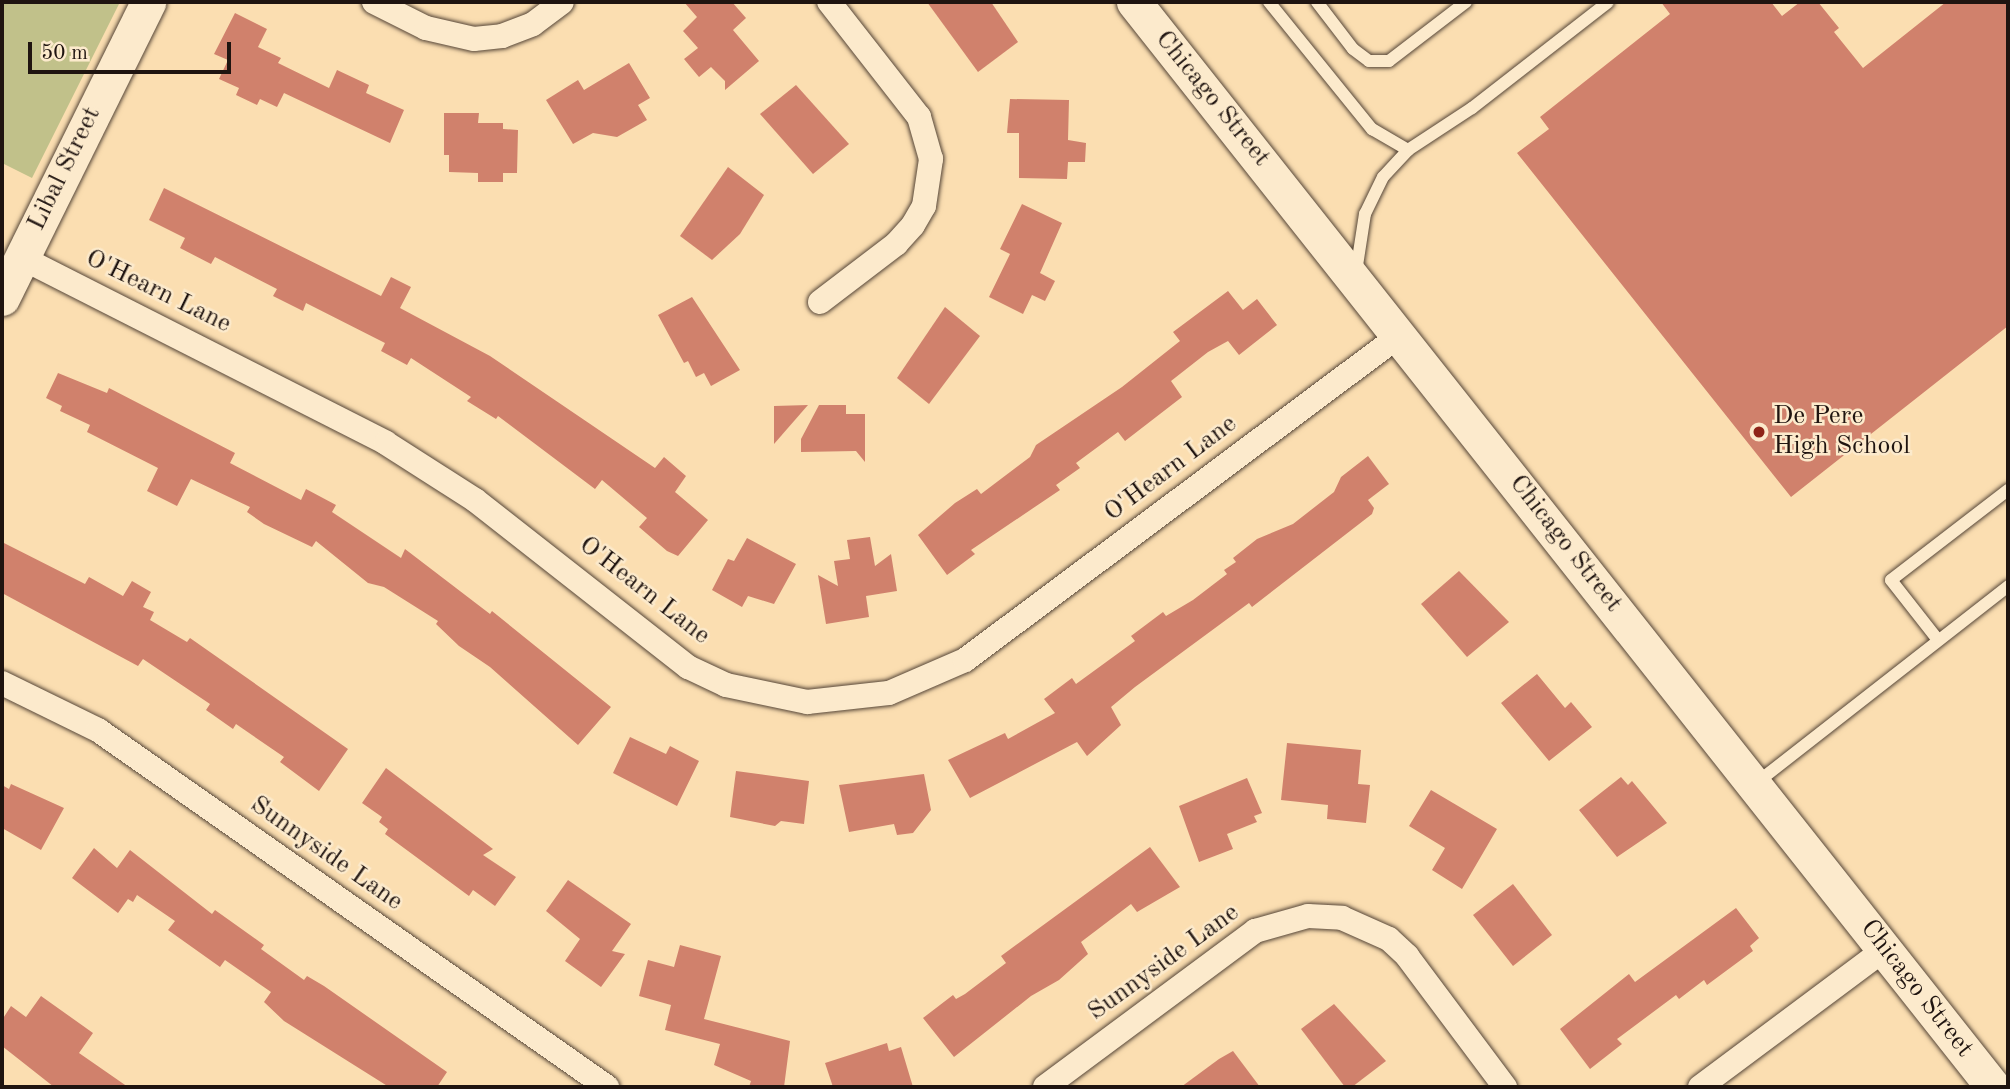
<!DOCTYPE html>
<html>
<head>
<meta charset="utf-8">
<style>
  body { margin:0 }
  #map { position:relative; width:2010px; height:1089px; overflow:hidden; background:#fbdeb1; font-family:"Old Standard TT",serif }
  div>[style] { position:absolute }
  .green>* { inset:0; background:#c1c18a }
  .building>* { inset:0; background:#d0816c }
  .roads { filter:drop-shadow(0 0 2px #564638) drop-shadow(0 0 2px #564638) }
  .lane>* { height:12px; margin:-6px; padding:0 6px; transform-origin:6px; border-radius:6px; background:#fceacc }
  .street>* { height:24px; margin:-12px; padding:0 12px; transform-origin:12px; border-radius:12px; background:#fceacc }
  .secondary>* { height:35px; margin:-17.5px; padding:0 17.5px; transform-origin:17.5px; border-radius:17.5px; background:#fceacc }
  .dots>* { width:19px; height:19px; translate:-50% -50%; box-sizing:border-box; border:4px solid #fceacc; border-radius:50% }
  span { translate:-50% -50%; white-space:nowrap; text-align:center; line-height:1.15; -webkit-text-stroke:5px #fceacc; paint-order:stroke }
  .street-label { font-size:26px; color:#1f1410 }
  .poi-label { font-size:26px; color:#1f1410 }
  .left { translate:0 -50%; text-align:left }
  .frame { position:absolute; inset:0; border:4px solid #1f1410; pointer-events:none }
  .scale { position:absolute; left:28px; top:42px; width:203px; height:32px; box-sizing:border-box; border:4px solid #1f1410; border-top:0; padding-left:9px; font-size:21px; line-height:24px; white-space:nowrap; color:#1f1410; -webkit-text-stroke:5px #fceacc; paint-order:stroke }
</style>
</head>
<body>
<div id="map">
  <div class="green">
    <div style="clip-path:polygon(2px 2px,120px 2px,32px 178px,2px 163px)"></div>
  </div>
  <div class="building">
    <div style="clip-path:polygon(684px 2px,732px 2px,746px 18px,733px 30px,759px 61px,725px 90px,725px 81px,711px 67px,699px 77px,684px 59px,698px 48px,683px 31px,697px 17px)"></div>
    <div style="clip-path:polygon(927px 2px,991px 2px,1018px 42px,978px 72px)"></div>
    <div style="clip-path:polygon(1661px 2px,1771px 2px,1782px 16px,1800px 2px,1818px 2px,1839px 28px,1834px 32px,1863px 68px,1946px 2px,2008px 2px,2008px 326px,1791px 497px,1517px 153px,1549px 129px,1540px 117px,1670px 14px)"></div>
    <div style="clip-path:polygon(235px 13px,267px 29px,258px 47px,281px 58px,278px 63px,329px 88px,337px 70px,369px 85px,366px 93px,404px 110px,390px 143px,284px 93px,277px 107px,260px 99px,257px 105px,236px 95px,239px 88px,219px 79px,228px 60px,214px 54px)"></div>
    <div style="clip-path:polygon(629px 63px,650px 98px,638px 105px,647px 120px,617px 137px,593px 133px,573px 144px,546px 100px,578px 80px,584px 90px)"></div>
    <div style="clip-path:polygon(796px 85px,849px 144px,813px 174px,760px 114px)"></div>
    <div style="clip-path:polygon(1010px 99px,1069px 100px,1068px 140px,1086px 143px,1085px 162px,1068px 162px,1067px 179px,1019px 178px,1019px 133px,1007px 133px)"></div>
    <div style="clip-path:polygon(444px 113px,479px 113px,478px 123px,503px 123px,503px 129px,518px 130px,517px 173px,503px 173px,503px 182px,478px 182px,478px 173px,449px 172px,449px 155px,444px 155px)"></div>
    <div style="clip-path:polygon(728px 167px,764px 195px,740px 234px,712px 260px,680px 236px)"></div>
    <div style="clip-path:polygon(164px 188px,381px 296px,391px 277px,411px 287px,400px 308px,490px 356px,655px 468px,664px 457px,686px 476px,675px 492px,708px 520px,678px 556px,667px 551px,639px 527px,647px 518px,602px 480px,595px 489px,498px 416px,496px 419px,467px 401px,471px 397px,411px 358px,407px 365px,381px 351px,385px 343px,306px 303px,303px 311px,273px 296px,277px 289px,215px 257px,211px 264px,180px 248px,185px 238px,149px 220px)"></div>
    <div style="clip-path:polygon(1022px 204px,1062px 223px,1040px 273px,1055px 281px,1045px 301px,1032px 295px,1023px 314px,989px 297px,1010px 254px,1000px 249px)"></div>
    <div style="clip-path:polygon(1228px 291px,1243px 310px,1257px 299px,1277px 325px,1239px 355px,1228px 341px,1208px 352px,1171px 381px,1182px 397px,1125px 441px,1118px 432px,1076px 463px,1080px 468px,1056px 485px,1060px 490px,971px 550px,975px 554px,947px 575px,918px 535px,955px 503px,977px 489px,981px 494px,1030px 457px,1036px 445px,1122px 387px,1180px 341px,1173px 332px)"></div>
    <div style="clip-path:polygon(692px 297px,740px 370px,711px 386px,704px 373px,696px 377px,688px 361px,684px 363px,658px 315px)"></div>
    <div style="clip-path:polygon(945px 307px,980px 336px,929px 404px,897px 378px)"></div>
    <div style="clip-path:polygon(58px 373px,107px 393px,109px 388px,235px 453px,230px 463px,301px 500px,306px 489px,336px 505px,332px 512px,401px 558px,405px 549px,490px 614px,492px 611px,611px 707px,578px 745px,490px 667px,459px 646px,436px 624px,438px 621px,384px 587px,368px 583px,316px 541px,312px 547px,264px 524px,247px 512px,250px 507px,191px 479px,177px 506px,147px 491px,158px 468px,87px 432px,90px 425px,60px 411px,62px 406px,46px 398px)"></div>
    <div style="clip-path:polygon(808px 405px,774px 444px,774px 406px)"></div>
    <div style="clip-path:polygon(819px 405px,846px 405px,846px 414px,865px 414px,865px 462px,856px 451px,801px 452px,801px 439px)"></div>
    <div style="clip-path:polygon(1368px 456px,1389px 484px,1368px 500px,1374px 508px,1372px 514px,1252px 607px,1249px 603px,1135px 687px,1111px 707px,1121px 725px,1087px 756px,1077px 742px,970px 798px,948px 760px,1005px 733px,1008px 739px,1055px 713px,1044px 699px,1072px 678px,1076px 684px,1135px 641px,1131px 636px,1163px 612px,1166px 616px,1193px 600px,1227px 574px,1224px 570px,1236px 562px,1233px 558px,1257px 539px,1293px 524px,1334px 492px,1341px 477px)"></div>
    <div style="clip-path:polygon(870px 537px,875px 566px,891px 554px,897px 591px,866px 596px,869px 617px,826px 624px,818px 575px,838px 586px,834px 561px,850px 559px,847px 540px)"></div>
    <div style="clip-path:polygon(747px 538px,796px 564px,774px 604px,748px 596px,742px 607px,712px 590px,728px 559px,734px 561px)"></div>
    <div style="clip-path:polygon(2px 542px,85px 584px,89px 577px,123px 596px,132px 581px,151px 592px,143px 607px,154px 612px,150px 620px,187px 642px,190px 638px,348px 749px,319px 791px,280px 762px,284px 757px,236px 724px,233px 729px,206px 710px,210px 704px,143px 659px,138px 666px,2px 593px)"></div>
    <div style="clip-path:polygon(1459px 571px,1509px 622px,1467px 657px,1421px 604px)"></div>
    <div style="clip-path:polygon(1537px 674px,1565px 708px,1571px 702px,1592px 727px,1549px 761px,1501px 703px)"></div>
    <div style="clip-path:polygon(630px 737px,666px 754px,670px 746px,699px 761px,677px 806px,613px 773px)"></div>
    <div style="clip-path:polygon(1287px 743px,1361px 750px,1358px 784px,1370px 785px,1366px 823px,1327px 819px,1328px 805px,1281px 800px)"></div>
    <div style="clip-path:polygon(386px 768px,493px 849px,483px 855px,516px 877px,495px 906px,473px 890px,469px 896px,385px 834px,388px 829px,379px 822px,382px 817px,362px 803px)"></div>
    <div style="clip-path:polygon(736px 771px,809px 781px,804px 824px,781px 821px,775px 826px,730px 817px)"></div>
    <div style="clip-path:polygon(924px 774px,931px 810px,913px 833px,897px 835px,894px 824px,849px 832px,839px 785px)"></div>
    <div style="clip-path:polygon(1621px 777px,1628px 785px,1632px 781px,1667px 823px,1617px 857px,1579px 810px)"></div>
    <div style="clip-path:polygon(1247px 778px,1262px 813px,1254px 816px,1257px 822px,1227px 834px,1233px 849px,1199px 862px,1179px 806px)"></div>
    <div style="clip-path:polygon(11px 784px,64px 808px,41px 850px,2px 828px,2px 785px,9px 789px)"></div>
    <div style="clip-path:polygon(1431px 790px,1497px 829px,1462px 889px,1432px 870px,1445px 848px,1409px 826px)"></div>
    <div style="clip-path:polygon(1150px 847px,1180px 887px,1137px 912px,1131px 904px,1081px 942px,1088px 954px,1059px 980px,1031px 996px,954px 1057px,923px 1018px,953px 995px,956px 999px,965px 994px,1006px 963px,1001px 956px)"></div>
    <div style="clip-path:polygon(94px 848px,117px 868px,130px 850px,212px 914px,215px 910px,264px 945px,261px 949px,304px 980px,307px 976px,324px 986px,447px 1072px,437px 1087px,389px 1087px,284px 1021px,264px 1002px,271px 992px,225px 960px,220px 967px,168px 930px,175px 921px,137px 895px,133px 902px,128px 899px,118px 913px,72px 878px)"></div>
    <div style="clip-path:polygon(568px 880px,631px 924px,612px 951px,625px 954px,601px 987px,565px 961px,580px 939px,546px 911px)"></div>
    <div style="clip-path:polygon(1513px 884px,1552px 935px,1513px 966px,1473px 915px)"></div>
    <div style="clip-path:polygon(1736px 908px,1759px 938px,1750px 946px,1753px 951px,1707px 985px,1704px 980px,1679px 999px,1676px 995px,1617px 1039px,1622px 1044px,1590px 1069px,1560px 1029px,1629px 974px,1635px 982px)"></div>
    <div style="clip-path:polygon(680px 945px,721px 956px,704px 1019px,790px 1041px,784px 1087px,749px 1087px,751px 1081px,714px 1065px,720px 1044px,665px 1030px,671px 1005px,639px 996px,648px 960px,674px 967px)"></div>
    <div style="clip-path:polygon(41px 996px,93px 1033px,79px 1053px,128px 1087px,54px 1087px,2px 1046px,2px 1020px,11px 1006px,26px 1017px)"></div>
    <div style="clip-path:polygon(1334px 1004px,1386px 1061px,1352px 1087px,1345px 1087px,1301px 1029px)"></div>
    <div style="clip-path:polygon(887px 1043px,889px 1051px,901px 1047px,913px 1087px,833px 1087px,825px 1063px)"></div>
    <div style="clip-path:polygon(1233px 1051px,1260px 1087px,1181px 1087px,1219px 1059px)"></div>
  </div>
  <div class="roads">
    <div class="lane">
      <div style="left:1269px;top:2px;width:164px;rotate:51deg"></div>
      <div style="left:1372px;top:129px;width:42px;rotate:30.3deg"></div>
      <div style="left:1317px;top:2px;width:59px;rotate:52.5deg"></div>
      <div style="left:1353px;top:49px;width:20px;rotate:37deg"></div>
      <div style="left:1369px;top:61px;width:20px"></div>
      <div style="left:1389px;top:61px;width:97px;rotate:-37.5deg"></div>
      <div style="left:1356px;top:272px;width:59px;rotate:-81.2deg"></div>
      <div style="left:1365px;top:214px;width:41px;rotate:-64.1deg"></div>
      <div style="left:1383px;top:177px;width:37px;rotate:-47deg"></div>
      <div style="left:1408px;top:150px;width:77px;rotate:-33.3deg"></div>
      <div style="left:1472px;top:108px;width:172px;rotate:-37.9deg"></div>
      <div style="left:1938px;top:640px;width:76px;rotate:-128.1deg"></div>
      <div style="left:1891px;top:580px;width:148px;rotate:-37.6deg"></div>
      <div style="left:1755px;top:784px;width:321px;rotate:-38deg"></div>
    </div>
    <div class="street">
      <div style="left:374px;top:2px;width:58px;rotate:26.6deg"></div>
      <div style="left:426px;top:28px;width:49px;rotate:12.9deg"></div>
      <div style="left:474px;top:39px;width:28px;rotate:-6deg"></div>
      <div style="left:502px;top:36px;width:33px;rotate:-21deg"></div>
      <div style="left:533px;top:24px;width:36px;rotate:-37deg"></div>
      <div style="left:22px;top:258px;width:408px;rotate:26.9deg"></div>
      <div style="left:386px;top:443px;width:106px;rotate:32.6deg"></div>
      <div style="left:475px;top:500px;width:271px;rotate:38.1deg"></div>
      <div style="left:688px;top:667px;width:42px;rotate:25.3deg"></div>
      <div style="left:726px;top:685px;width:83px;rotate:11.9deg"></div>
      <div style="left:807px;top:702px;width:82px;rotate:-6.3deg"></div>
      <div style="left:889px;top:693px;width:83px;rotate:-23.5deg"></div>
      <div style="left:965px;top:660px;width:543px;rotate:-36.76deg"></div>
      <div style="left:820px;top:302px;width:96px;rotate:-37.3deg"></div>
      <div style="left:896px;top:244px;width:25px;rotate:-48deg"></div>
      <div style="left:913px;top:225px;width:22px;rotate:-60deg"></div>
      <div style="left:924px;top:206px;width:48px;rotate:-81.5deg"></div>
      <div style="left:931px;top:159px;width:44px;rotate:-105.9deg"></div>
      <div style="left:919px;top:117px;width:146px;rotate:-128deg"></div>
      <div style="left:2px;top:683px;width:107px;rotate:26.1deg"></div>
      <div style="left:98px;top:730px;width:622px;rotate:35.04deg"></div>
      <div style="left:1045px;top:1087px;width:262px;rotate:-36.6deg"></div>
      <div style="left:1255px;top:931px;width:55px;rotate:-15.8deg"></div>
      <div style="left:1308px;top:916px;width:34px;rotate:3deg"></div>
      <div style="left:1342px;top:918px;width:51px;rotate:24.1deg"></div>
      <div style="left:1389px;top:939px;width:25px;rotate:43deg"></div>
      <div style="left:1407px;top:956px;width:164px;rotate:53.2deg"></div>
      <div style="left:1700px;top:1087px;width:231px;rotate:-36.7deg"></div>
    </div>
    <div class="secondary">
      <div style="left:1134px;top:2px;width:1384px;rotate:51.63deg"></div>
      <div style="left:2px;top:298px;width:330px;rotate:-63.7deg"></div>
    </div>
  </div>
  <div class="dots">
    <div style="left:1759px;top:432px;background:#8f2418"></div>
  </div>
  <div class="street-label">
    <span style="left:1212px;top:99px;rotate:51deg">Chicago Street</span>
    <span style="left:65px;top:169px;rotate:-64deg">Libal Street</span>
    <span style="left:158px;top:292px;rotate:26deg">O'Hearn Lane</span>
    <span style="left:1171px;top:469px;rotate:-37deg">O'Hearn Lane</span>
    <span style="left:1565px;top:544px;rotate:52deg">Chicago Street</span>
    <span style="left:644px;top:591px;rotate:38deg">O'Hearn Lane</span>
    <span style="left:326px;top:854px;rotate:35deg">Sunnyside Lane</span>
    <span style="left:1164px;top:963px;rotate:-36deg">Sunnyside Lane</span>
    <span style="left:1916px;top:989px;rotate:52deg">Chicago Street</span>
  </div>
  <div class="poi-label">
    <span class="left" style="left:1773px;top:432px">De Pere<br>High School</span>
  </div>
  <div class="frame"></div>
  <div class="scale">50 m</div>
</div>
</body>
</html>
